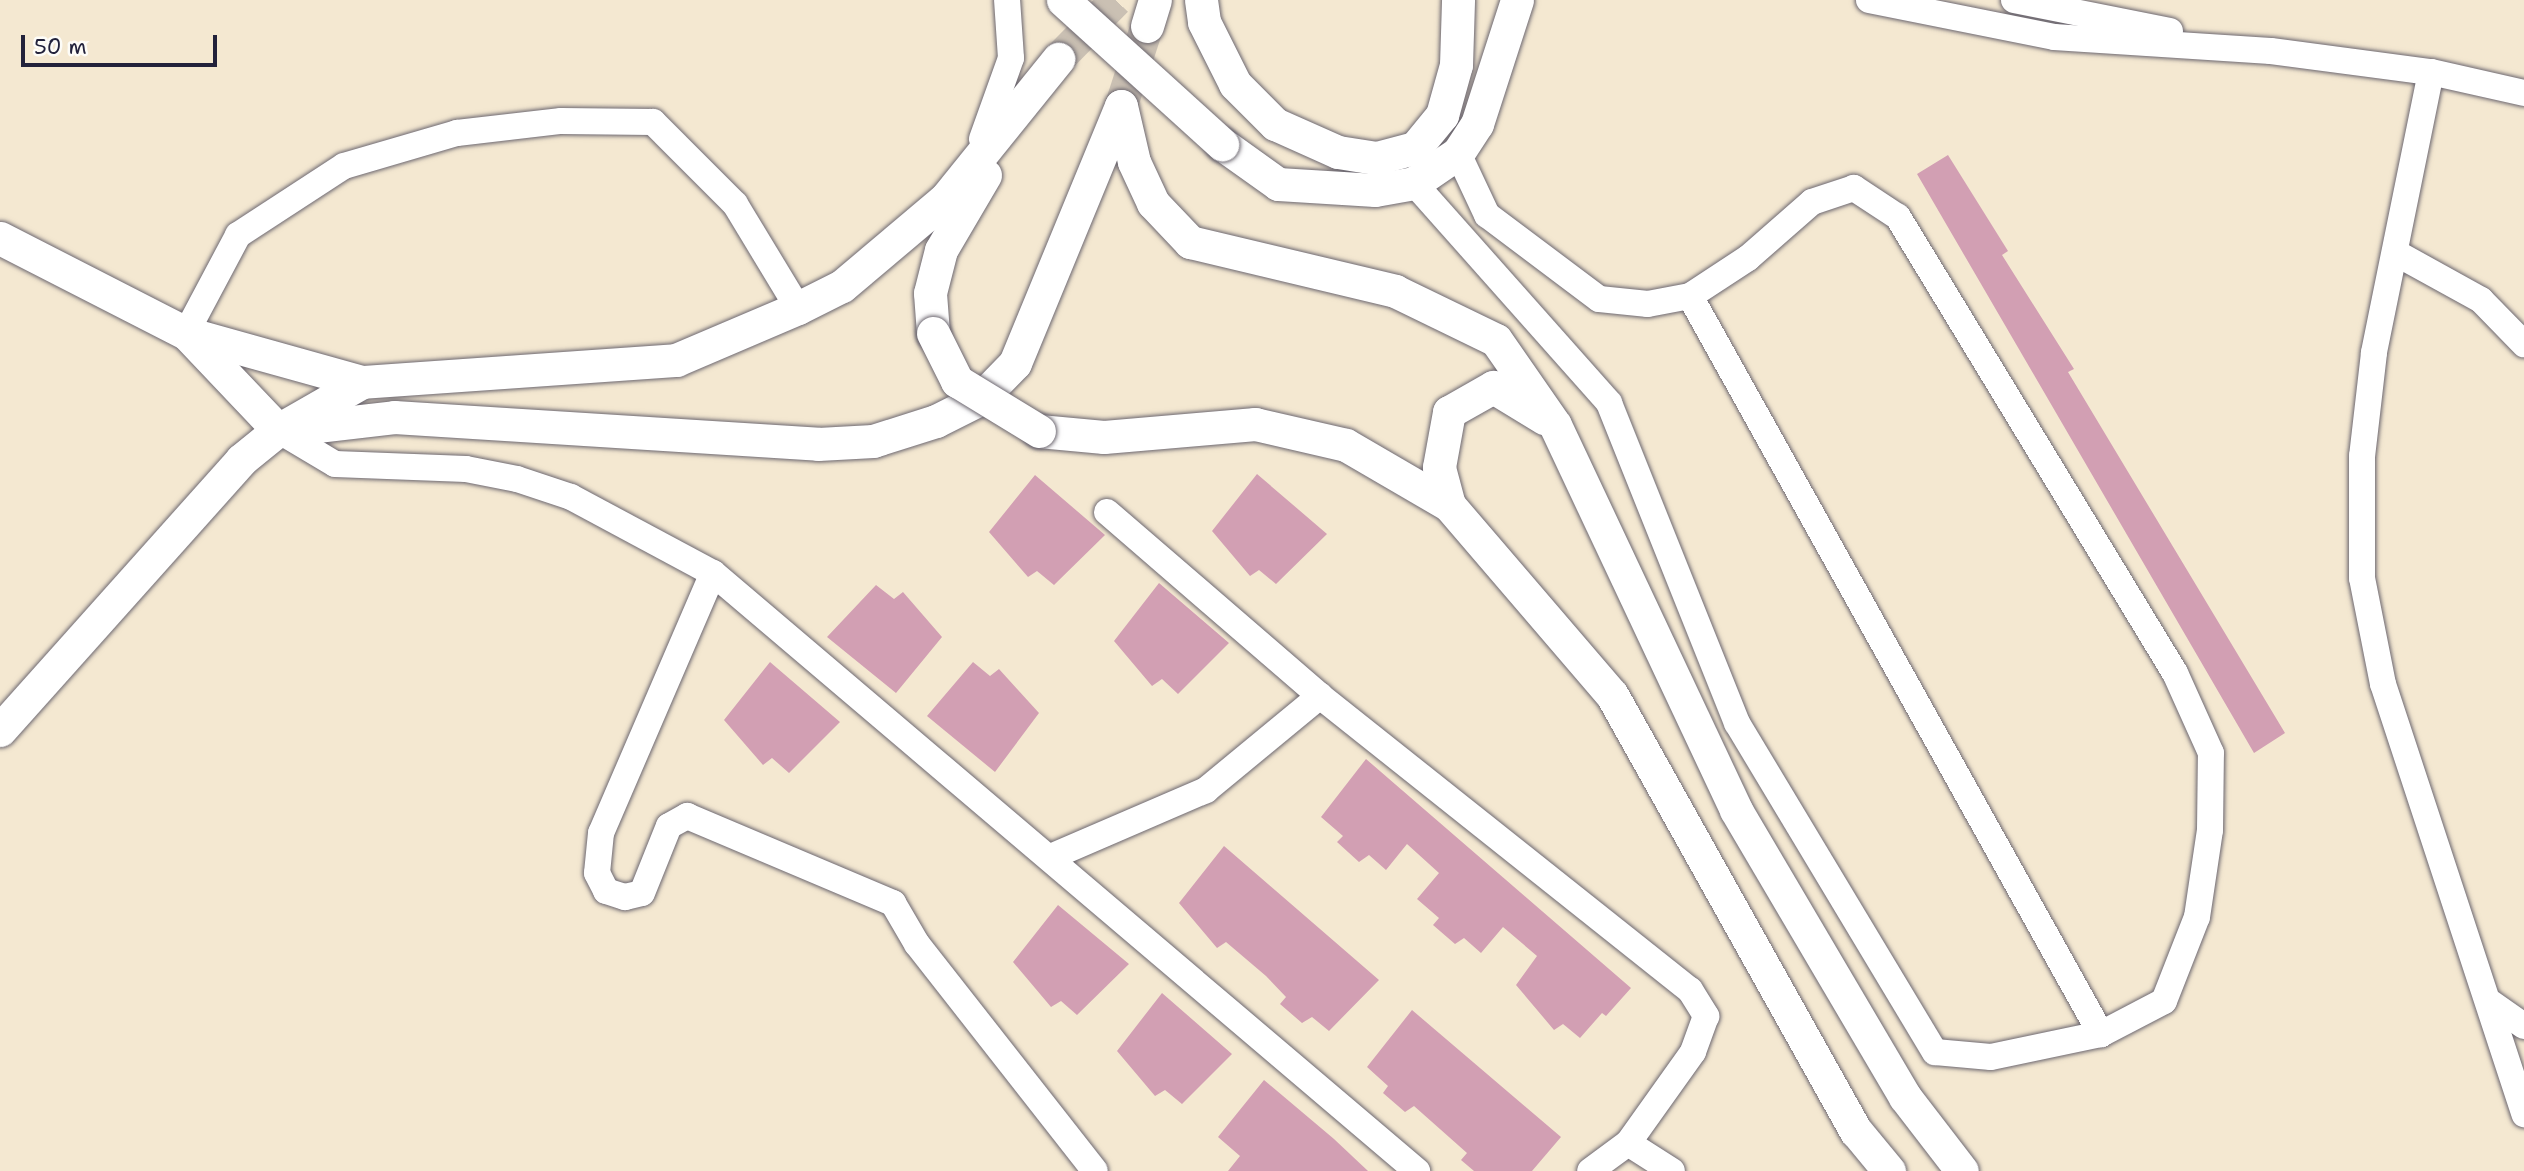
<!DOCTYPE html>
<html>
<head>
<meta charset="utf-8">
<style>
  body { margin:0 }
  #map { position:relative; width:2524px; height:1171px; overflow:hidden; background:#f4e8d1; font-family:"Shantell Sans",sans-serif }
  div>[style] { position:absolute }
  .building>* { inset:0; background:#d29fb3 }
  .major-tunnel>* { height:33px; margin-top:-16.5px; transform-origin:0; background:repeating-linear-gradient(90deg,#cac0b3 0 33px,transparent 0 50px) }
  .roads { filter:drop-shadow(0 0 2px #6c6770) drop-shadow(0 0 2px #6c6770) }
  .minor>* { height:26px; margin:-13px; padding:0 13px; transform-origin:13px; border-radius:13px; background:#fff }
  .major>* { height:33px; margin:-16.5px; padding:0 16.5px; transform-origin:16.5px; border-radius:16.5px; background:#fff }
  .bridges { filter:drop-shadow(0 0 2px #6c6770) drop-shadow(0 0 2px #6c6770) }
  .major-bridge>* { height:33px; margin:-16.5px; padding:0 16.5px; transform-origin:16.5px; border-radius:16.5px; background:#fff }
  span { translate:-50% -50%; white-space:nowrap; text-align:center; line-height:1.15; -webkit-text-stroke:5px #fdfcf7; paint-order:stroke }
  .scale { position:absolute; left:21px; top:35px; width:196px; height:32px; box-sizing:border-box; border:4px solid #22223b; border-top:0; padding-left:9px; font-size:21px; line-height:24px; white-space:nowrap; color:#22223b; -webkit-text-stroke:5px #fdfcf7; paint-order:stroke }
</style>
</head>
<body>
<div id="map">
  <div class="building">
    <div style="clip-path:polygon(1948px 155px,2008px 251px,2002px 255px,2074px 369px,2068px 372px,2285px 733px,2254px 753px,1917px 174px)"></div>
    <div style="clip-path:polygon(1257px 474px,1327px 534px,1276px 584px,1259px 570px,1250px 576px,1212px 531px)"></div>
    <div style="clip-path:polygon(1035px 475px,1105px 535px,1054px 585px,1037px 571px,1028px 577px,989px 532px)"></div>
    <div style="clip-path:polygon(1159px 583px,1229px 643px,1178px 694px,1162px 679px,1152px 686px,1114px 641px)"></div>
    <div style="clip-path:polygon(876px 585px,894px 599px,903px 592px,942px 637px,896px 693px,827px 637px)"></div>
    <div style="clip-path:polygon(770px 662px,840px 722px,789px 773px,772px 758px,763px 765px,724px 720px)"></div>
    <div style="clip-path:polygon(973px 662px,990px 676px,999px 669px,1039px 713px,995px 772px,927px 716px)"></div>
    <div style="clip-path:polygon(1366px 759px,1631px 988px,1606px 1016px,1602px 1013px,1580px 1038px,1563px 1024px,1554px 1030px,1516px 985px,1537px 956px,1503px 927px,1481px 953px,1464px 938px,1455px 944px,1433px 925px,1439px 918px,1417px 899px,1439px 873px,1407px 844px,1386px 870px,1369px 855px,1359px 862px,1337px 842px,1343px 836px,1321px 817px)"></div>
    <div style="clip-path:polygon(1224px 846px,1379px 980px,1329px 1031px,1312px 1017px,1302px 1023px,1280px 1004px,1286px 997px,1266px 976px,1226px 942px,1217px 948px,1179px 903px)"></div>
    <div style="clip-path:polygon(1058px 905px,1129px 964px,1077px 1015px,1061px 1001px,1051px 1007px,1013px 962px)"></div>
    <div style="clip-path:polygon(1162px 993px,1232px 1054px,1182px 1104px,1165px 1090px,1155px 1096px,1117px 1051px)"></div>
    <div style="clip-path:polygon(1412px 1010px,1561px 1137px,1532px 1171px,1474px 1171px,1461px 1160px,1467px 1153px,1414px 1106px,1405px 1112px,1383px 1093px,1388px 1086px,1367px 1067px)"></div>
    <div style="clip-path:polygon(1264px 1080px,1334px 1139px,1368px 1171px,1228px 1171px,1240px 1156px,1218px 1137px)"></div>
  </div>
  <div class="major-tunnel">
    <div style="left:1058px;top:59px;width:83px;rotate:-45.5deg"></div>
    <div style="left:1121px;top:106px;width:84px;rotate:-72deg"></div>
  </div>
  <div class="roads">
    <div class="minor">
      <div style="left:1869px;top:0;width:189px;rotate:11.3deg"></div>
      <div style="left:2054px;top:37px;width:217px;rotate:3.7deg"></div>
      <div style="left:2271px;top:51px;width:161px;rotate:7.5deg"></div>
      <div style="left:2431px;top:72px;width:95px;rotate:12.7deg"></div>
      <div style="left:2014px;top:0;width:159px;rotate:11.2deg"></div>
      <div style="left:2431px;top:72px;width:287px;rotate:101.5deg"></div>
      <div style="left:2374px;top:353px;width:104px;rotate:96.6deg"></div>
      <div style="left:2362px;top:456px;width:122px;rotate:90deg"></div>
      <div style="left:2362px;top:578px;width:108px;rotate:78.8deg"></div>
      <div style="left:2383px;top:684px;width:453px;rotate:71.8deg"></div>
      <div style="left:982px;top:139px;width:86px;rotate:-70.3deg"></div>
      <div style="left:1011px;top:58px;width:58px;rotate:-93.9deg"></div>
      <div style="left:1414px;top:183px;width:294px;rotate:48.4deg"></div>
      <div style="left:1609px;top:403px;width:345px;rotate:68.2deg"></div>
      <div style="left:1737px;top:723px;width:384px;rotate:59deg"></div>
      <div style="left:1935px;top:1052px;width:56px;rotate:5.1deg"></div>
      <div style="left:1991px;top:1057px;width:112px;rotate:-11.8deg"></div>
      <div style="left:2101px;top:1034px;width:71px;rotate:-27.6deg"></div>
      <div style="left:2164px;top:1001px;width:90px;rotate:-68.6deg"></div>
      <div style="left:2197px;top:917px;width:88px;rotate:-81.5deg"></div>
      <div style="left:2210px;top:830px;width:77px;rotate:-89.3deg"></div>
      <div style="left:2211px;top:753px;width:88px;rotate:-114.2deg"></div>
      <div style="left:2175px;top:673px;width:534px;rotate:-121.28deg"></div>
      <div style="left:1898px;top:217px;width:53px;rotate:-146.6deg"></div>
      <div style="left:1854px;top:188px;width:44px;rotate:161.6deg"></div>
      <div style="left:1812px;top:202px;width:85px;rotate:138.8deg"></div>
      <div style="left:1748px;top:258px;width:69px;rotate:146.8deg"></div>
      <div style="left:1690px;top:296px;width:43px;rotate:169.2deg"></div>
      <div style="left:1648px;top:304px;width:49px;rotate:-174.2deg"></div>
      <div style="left:1599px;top:299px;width:140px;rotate:-143.1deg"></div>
      <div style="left:1487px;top:215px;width:68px;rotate:-115.1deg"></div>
      <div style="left:2396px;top:253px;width:97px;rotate:28.9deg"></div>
      <div style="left:2481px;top:300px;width:62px;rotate:45.7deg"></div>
      <div style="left:1690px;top:296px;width:845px;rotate:60.89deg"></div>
      <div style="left:186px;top:333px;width:111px;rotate:-62deg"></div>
      <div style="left:238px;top:235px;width:126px;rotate:-33.1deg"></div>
      <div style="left:344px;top:166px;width:118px;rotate:-16.3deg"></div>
      <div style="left:457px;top:133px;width:105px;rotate:-6.6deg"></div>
      <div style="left:561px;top:121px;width:92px;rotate:0.6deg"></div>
      <div style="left:653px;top:122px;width:116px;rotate:45deg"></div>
      <div style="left:735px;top:204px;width:122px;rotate:58.8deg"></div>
      <div style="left:278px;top:430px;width:66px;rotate:30.8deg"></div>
      <div style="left:335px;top:464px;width:131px;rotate:2.2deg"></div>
      <div style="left:466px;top:469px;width:52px;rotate:11.1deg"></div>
      <div style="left:517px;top:479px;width:57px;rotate:18.4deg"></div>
      <div style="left:571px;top:497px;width:161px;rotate:28.2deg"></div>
      <div style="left:713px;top:573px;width:924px;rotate:40.35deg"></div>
      <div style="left:1107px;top:512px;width:281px;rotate:40.8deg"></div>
      <div style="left:1320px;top:696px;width:473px;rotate:38.5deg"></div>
      <div style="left:1690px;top:990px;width:31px;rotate:58deg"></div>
      <div style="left:1706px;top:1016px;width:38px;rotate:110deg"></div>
      <div style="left:1693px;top:1052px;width:112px;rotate:125.5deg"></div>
      <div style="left:1628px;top:1143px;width:47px;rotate:143.6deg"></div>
      <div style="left:713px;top:573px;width:283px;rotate:113.3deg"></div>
      <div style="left:601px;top:833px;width:40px;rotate:95.7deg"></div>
      <div style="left:597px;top:873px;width:20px;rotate:63deg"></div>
      <div style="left:606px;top:891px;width:20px;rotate:18deg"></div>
      <div style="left:625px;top:897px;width:17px;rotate:-13deg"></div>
      <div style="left:642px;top:893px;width:72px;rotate:-68.1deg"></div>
      <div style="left:669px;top:826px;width:21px;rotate:-29deg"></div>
      <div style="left:687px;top:816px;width:224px;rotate:22.9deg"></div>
      <div style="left:893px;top:903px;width:48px;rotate:59.7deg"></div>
      <div style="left:917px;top:944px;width:288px;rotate:51.9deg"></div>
      <div style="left:1053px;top:856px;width:167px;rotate:-23.3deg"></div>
      <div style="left:1206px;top:790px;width:148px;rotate:-39.5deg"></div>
      <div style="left:2491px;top:1003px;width:40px;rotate:34.9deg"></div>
      <div style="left:1628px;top:1143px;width:52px;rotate:32.5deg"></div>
    </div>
    <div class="major">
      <div style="left:1201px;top:0;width:22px;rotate:82deg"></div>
      <div style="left:1204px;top:22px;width:69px;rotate:63.4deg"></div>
      <div style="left:1235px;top:84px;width:57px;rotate:45deg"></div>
      <div style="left:1275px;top:124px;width:69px;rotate:24deg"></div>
      <div style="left:1338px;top:152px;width:39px;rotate:9deg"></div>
      <div style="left:1377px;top:158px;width:39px;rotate:-15deg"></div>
      <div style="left:1415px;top:148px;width:43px;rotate:-50.7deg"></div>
      <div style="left:1442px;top:115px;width:52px;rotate:-74.4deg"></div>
      <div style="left:1456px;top:65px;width:65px;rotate:-88.2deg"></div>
      <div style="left:1147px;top:26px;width:27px;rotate:-73deg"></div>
      <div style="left:1121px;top:106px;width:57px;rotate:76.9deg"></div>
      <div style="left:1134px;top:162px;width:45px;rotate:65.1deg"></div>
      <div style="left:1153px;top:203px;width:54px;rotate:46.5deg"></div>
      <div style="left:1190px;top:242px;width:211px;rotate:13.4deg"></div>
      <div style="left:1395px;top:291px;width:112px;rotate:25.9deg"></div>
      <div style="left:1496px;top:340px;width:103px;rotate:55.2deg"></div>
      <div style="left:1555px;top:425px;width:425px;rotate:64.8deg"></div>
      <div style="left:1736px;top:810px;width:333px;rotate:59.5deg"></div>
      <div style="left:1905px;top:1097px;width:93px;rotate:52.4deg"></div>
      <div style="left:1222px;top:144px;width:69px;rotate:35.5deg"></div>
      <div style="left:1278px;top:184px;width:97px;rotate:3.5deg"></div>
      <div style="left:1375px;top:190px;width:40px;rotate:-10deg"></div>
      <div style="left:1414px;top:183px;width:53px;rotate:-34.3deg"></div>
      <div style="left:1458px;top:153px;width:35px;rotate:-57deg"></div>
      <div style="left:1477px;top:124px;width:130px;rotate:-72.1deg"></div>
      <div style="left:0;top:238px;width:209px;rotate:27.1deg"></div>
      <div style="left:186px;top:333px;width:183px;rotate:15.6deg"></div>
      <div style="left:186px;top:333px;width:134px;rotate:46.5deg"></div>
      <div style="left:933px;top:333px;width:40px;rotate:-94.3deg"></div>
      <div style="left:930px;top:293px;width:44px;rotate:-75.7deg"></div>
      <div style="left:941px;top:250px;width:87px;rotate:-59.6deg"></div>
      <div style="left:291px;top:429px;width:104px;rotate:-6.6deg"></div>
      <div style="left:394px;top:417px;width:425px;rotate:3.6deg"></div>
      <div style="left:818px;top:444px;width:55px;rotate:-3.1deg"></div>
      <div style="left:873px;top:441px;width:66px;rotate:-17.6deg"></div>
      <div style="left:936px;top:421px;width:49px;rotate:-26.6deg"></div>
      <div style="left:980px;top:399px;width:50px;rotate:-45.8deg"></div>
      <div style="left:1015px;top:363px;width:278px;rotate:-67.6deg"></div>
      <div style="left:1039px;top:431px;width:65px;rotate:5.3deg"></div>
      <div style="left:1104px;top:437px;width:152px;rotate:-4.9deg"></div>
      <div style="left:1255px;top:424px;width:93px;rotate:13deg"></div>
      <div style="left:1346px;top:445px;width:119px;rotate:30.2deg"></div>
      <div style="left:1449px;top:505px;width:250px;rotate:49.4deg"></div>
      <div style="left:1612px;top:695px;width:500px;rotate:60.8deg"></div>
      <div style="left:1856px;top:1131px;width:52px;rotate:50.5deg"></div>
      <div style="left:1449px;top:505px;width:39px;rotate:-105deg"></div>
      <div style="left:1439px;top:467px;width:56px;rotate:-79.7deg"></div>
      <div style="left:1449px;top:412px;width:51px;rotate:-29.6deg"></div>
      <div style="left:1493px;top:387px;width:60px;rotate:31.3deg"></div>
      <div style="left:0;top:730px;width:362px;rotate:-48.2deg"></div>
      <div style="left:241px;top:460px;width:48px;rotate:-39deg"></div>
      <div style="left:278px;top:430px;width:97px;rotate:-29.7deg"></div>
      <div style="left:362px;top:382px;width:315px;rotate:-4deg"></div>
      <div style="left:676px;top:360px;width:133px;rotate:-23.1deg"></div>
      <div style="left:798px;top:308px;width:49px;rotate:-26.6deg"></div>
      <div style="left:842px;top:286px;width:136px;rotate:-40.2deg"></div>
      <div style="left:946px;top:198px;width:179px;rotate:-51.1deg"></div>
    </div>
  </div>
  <div class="bridges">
    <div class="major-bridge">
      <div style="left:1063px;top:0;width:215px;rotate:42.2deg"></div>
      <div style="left:933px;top:333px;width:54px;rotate:63.4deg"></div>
      <div style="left:957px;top:381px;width:96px;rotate:31.4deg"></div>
    </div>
  </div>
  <div class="scale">50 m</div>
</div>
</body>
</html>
